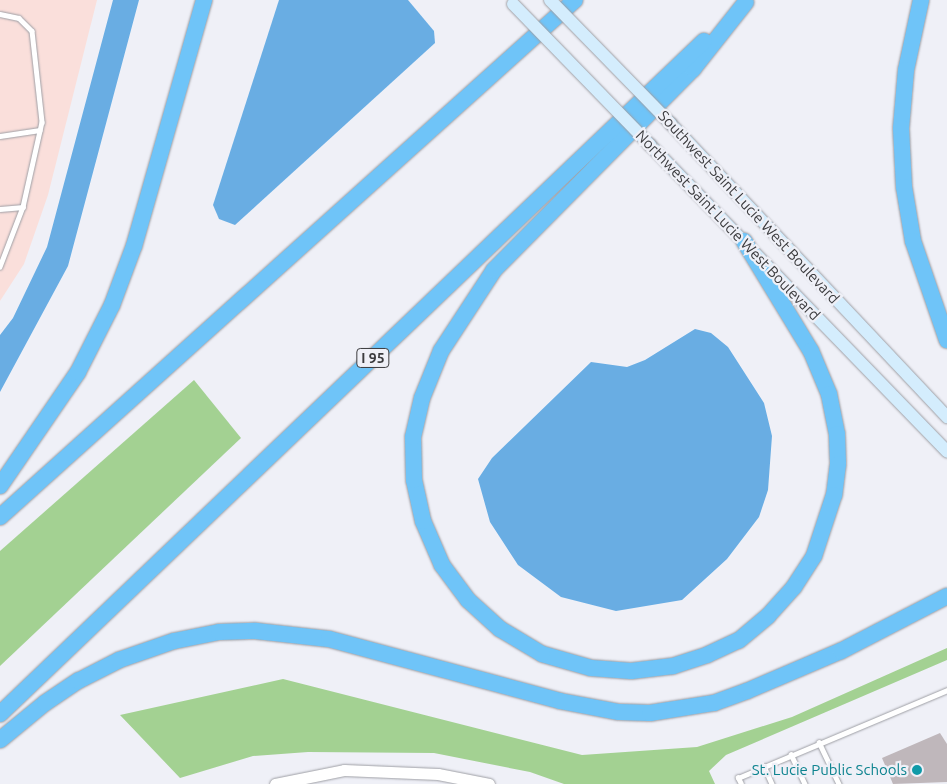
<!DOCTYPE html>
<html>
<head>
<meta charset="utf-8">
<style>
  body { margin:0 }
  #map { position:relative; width:947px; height:784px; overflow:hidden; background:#eff0f7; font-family:Ubuntu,sans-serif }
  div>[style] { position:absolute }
  .commercial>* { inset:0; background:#fadfdb }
  .green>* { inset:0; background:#a3d192 }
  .water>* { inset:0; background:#69ade3 }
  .building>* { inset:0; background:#bfb7bb }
  .roads { filter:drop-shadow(0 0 1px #9e9fa5) drop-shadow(0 0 1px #9e9fa5) }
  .service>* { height:4.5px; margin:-2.25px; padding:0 2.25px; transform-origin:2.25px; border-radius:2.25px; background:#fff }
  .tertiary>* { height:11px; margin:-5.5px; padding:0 5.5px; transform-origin:5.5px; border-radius:5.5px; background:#fff }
  .secondary>* { height:12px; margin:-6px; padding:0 6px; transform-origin:6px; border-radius:6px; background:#d4edfd }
  .motorway>* { height:16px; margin:-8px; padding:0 8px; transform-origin:8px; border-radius:8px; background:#6fc4f8 }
  .bridges { filter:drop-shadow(0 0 1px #9e9fa5) drop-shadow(0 0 1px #9e9fa5) }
  .secondary-bridge>* { height:12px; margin:-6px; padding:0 6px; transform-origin:6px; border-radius:6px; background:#d4edfd }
  .dots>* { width:14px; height:14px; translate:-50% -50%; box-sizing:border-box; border:2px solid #eff0f7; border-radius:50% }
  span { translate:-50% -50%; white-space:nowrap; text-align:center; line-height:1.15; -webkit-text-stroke:4.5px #eff0f7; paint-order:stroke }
  .shield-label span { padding:1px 4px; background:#eff0f7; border:1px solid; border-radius:4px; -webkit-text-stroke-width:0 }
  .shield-label { font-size:14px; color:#3b3b3e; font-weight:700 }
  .street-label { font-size:15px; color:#3b3b3e }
  .culture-label { font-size:15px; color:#0d838f }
  .right { translate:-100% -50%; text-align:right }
</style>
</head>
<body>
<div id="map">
  <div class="commercial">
    <div style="clip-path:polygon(0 0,97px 0,48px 195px,24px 264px,0 301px)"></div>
  </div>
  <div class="green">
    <div style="clip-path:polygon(194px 380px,241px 438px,0 666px,0 551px)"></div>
    <div style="clip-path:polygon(947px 648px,947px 660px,726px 755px,709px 771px,715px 784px,564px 784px,530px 772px,434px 753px,308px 752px,253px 756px,180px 778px,120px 715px,283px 679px,582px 755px,697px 747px,792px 717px)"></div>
  </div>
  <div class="water">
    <div style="clip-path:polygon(113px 0,139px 0,68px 266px,0 392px,0 335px,13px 318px,47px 247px)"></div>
    <div style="clip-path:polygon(279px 0,408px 0,434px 31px,435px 43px,235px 225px,219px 219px,213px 205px)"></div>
    <div style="clip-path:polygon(695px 329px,711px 333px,728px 347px,764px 403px,772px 436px,768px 490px,759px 517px,727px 559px,682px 600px,616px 611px,561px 597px,518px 565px,490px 522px,478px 479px,492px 458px,591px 362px,627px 367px,645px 360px)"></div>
  </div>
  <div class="building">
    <div style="clip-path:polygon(940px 733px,947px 744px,947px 782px,893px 784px,882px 758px)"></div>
  </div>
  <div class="roads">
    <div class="service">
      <div style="left:0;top:14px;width:19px;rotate:12deg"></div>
      <div style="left:19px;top:18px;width:18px;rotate:45deg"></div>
      <div style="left:32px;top:31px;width:92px;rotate:83.7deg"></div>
      <div style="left:42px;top:122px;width:87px;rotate:102.6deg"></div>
      <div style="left:23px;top:207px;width:64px;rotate:111deg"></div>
      <div style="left:0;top:136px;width:40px;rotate:-8.5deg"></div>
      <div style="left:0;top:209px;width:23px;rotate:-5deg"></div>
      <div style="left:819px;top:742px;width:47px;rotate:64.5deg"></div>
      <div style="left:791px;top:754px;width:33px;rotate:65deg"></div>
      <div style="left:764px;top:766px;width:20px;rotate:66deg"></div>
      <div style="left:741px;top:784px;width:7px;rotate:-117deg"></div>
      <div style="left:738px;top:778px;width:227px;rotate:-22.8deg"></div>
    </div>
    <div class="tertiary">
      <div style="left:275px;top:784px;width:70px;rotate:-11.5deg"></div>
      <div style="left:344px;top:770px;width:94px;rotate:2.4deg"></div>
      <div style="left:438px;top:774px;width:52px;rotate:11.1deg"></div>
    </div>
    <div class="secondary">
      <div style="left:671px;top:124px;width:403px;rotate:46.7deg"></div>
      <div style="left:650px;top:145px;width:427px;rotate:45.9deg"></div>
    </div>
    <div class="motorway">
      <div style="left:921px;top:0;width:72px;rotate:102.1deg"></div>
      <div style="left:906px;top:70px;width:58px;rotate:94.9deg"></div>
      <div style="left:901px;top:128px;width:59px;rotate:87.1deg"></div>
      <div style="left:904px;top:187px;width:55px;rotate:80.5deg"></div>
      <div style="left:913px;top:241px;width:105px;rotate:71deg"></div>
      <div style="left:744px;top:241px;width:129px;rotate:58.7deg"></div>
      <div style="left:811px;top:351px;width:47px;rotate:67.3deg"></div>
      <div style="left:829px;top:394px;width:41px;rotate:78.7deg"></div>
      <div style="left:837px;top:434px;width:30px;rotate:88deg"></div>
      <div style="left:838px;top:464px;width:31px;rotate:97deg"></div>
      <div style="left:834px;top:495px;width:64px;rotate:108.2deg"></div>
      <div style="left:814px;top:556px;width:37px;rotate:123deg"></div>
      <div style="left:794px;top:587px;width:39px;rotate:132deg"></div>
      <div style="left:768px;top:616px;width:38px;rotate:140deg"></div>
      <div style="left:739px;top:640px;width:35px;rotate:155deg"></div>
      <div style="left:707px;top:655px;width:36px;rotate:162deg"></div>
      <div style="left:673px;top:666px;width:42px;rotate:173.2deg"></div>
      <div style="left:631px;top:671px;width:40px;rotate:-175.7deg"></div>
      <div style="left:591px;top:668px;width:51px;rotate:-164.1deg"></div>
      <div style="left:542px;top:654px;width:49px;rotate:-149.2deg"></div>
      <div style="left:500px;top:629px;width:43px;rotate:-137.8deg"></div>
      <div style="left:468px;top:600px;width:44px;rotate:-126.6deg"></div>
      <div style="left:442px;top:565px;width:48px;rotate:-113.4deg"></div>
      <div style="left:423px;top:521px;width:42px;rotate:-102.4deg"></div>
      <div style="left:414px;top:480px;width:43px;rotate:-91.3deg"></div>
      <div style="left:413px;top:437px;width:40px;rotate:-77deg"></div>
      <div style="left:422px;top:398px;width:51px;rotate:-68deg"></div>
      <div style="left:441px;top:351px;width:97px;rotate:-56.8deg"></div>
      <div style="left:494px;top:270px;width:283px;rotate:-45.3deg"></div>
      <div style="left:693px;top:69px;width:85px;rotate:-51.7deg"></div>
      <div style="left:0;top:486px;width:138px;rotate:-55.6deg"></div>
      <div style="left:78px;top:372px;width:75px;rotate:-63.1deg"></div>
      <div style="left:112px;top:305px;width:63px;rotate:-69.6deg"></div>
      <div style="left:134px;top:246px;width:256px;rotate:-74.1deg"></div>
      <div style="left:0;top:517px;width:773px;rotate:-41.96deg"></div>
      <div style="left:0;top:714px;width:974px;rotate:-43.71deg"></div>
      <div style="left:0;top:740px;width:58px;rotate:-39.4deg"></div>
      <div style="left:45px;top:703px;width:40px;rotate:-34deg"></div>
      <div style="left:78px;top:681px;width:46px;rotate:-27.1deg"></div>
      <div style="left:119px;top:660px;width:58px;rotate:-19.1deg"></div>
      <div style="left:174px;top:641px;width:46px;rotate:-11.3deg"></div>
      <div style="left:219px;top:632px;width:37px;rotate:-2deg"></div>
      <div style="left:256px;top:631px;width:73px;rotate:6.3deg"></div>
      <div style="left:329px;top:639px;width:239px;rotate:15deg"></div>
      <div style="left:560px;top:701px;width:60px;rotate:10.6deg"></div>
      <div style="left:619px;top:712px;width:31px;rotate:2deg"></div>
      <div style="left:650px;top:713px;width:65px;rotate:-8.9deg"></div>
      <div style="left:714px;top:703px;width:35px;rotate:-20deg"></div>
      <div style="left:747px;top:691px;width:102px;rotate:-23.1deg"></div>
      <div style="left:841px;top:651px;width:119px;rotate:-27.4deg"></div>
    </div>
  </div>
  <div class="bridges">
    <div class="secondary-bridge">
      <div style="left:550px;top:0;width:173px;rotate:45.7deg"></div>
      <div style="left:513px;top:4px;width:197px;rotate:45.8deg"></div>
    </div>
  </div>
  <div class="dots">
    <div style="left:917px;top:770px;background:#0f9aa8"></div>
  </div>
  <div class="shield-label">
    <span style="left:373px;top:358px">I 95</span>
  </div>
  <div class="street-label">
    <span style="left:749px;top:207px;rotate:47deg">Southwest Saint Lucie West Boulevard</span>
    <span style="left:728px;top:225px;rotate:46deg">Northwest Saint Lucie West Boulevard</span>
  </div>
  <div class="culture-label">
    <span class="right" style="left:907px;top:770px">St. Lucie Public Schools</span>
  </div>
</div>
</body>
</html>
